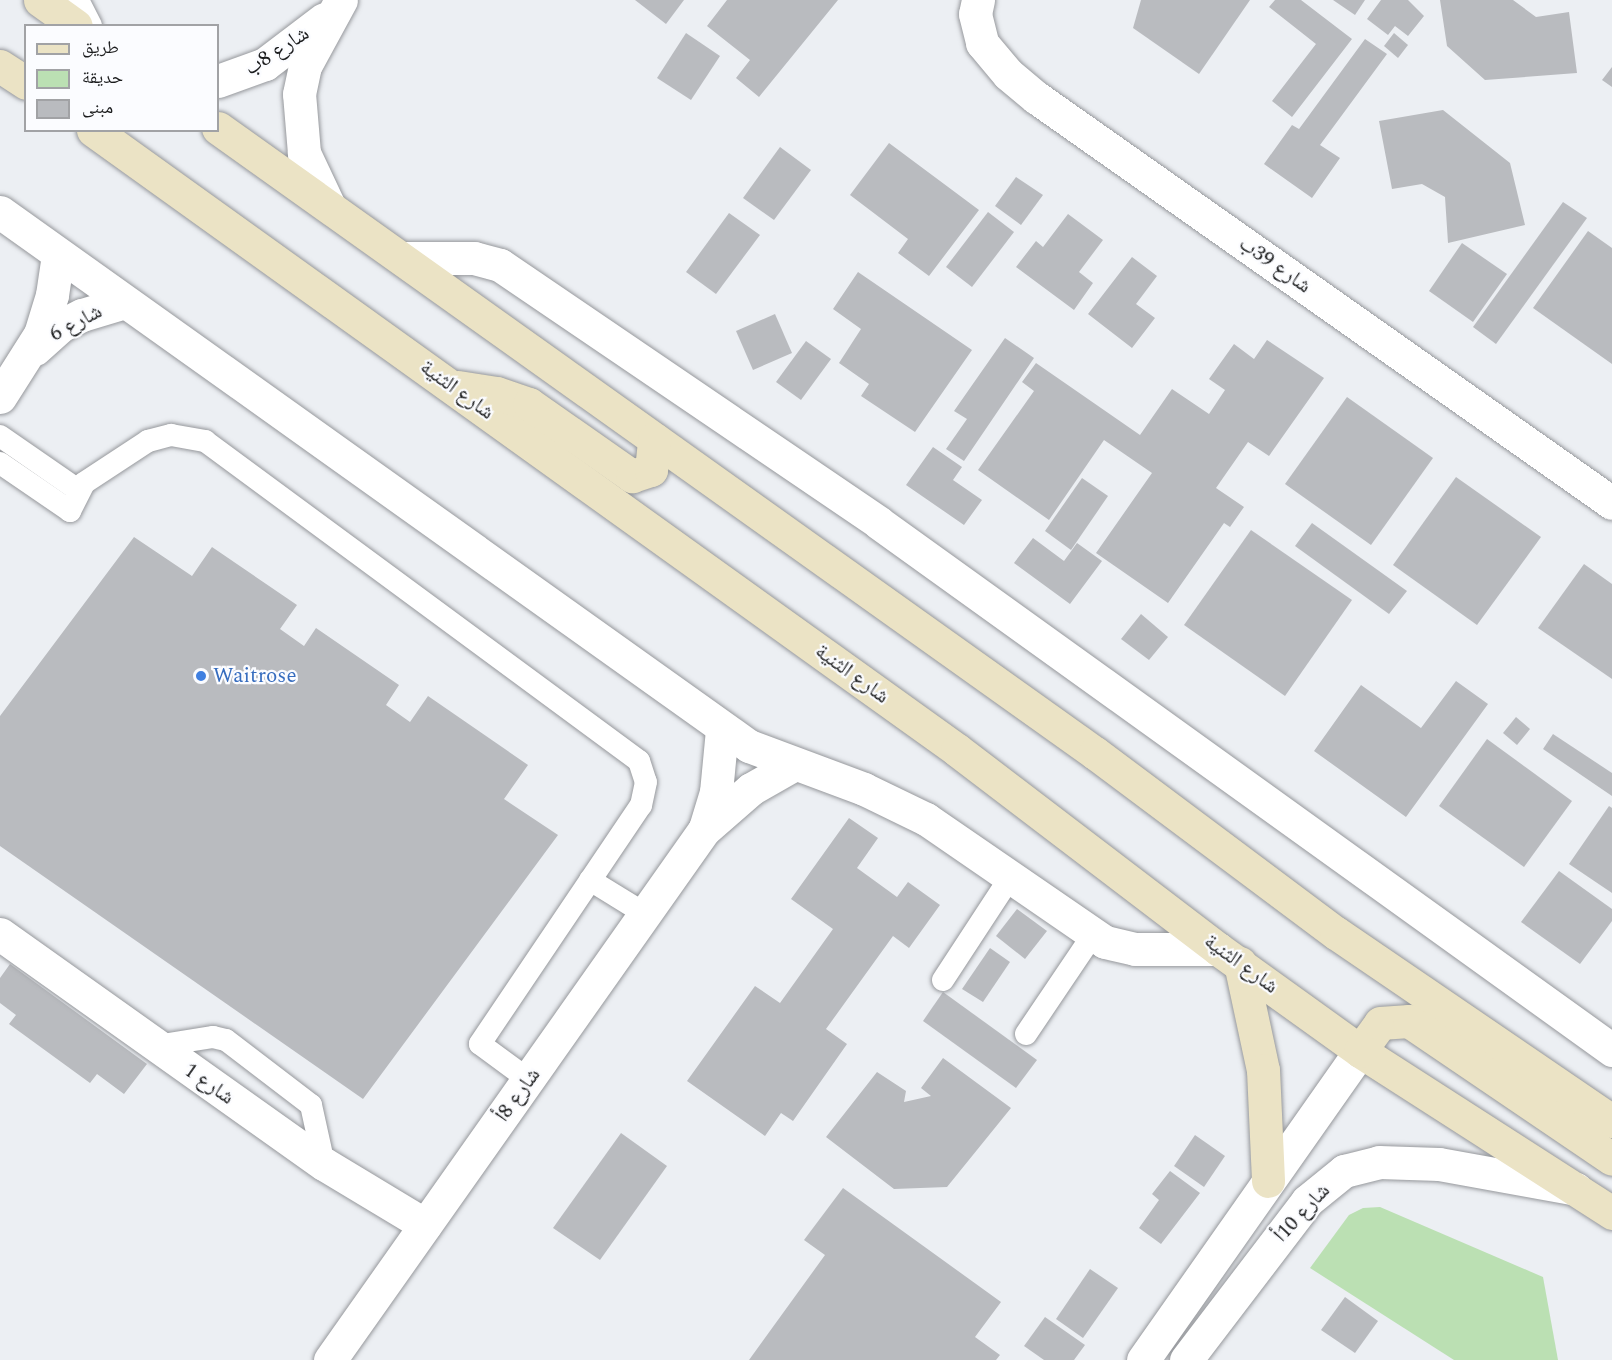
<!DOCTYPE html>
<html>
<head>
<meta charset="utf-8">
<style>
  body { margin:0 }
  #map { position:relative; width:1612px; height:1360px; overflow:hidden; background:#eceff3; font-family:Spectral,"Noto Naskh Arabic",serif }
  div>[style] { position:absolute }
  .green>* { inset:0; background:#bbe0b3 }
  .building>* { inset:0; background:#b9bbbf }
  .roads { filter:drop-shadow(0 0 2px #96989c) drop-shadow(0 0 2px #96989c) }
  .service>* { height:22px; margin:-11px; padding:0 11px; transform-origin:11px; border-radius:11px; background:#fff }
  .minor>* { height:33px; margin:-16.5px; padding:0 16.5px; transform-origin:16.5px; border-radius:16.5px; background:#fff }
  .secondary>* { height:33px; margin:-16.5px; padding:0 16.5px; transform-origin:16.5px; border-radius:16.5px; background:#ebe3c5 }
  .dots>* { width:16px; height:16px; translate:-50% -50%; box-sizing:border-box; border:3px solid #fbfcff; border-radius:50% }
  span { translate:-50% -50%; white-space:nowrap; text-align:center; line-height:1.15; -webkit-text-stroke:4.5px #fbfcff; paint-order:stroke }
  .street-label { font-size:21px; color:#1b1c1d }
  .shop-label { font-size:21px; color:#366cbe }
  .left { translate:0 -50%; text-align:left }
  .legend { position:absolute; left:24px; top:24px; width:195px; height:108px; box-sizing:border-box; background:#fbfcff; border:2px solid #a1a2a5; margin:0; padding:8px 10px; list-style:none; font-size:18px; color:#1b1c1d }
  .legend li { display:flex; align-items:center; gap:12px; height:30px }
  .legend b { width:30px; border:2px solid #a1a2a5 }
</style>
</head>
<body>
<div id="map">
  <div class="green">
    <div style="clip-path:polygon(1380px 1207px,1543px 1277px,1558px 1360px,1454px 1360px,1310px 1268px,1349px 1215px,1363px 1208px)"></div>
  </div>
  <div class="building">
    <div style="clip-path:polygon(635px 0,684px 0,666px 24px)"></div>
    <div style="clip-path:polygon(727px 0,838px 0,759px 97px,736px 78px,750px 60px,707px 26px)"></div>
    <div style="clip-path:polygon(1141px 0,1250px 0,1199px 74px,1133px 28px)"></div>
    <div style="clip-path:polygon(1275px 0,1301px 0,1352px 39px,1292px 117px,1272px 101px,1316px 44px,1269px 7px)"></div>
    <div style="clip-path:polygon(1333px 0,1365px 0,1355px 15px)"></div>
    <div style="clip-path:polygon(1381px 0,1408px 0,1424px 16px,1408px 36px,1395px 26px,1388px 35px,1367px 19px)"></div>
    <div style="clip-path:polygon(1440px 0,1513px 0,1536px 17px,1569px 12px,1577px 73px,1485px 80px,1447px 46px)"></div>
    <div style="clip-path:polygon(686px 33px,720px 56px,691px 100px,657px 78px)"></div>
    <div style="clip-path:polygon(1394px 33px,1408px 45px,1398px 58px,1384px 46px)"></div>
    <div style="clip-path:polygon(1365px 39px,1387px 54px,1320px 145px,1340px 158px,1312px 198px,1264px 164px,1292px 125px,1299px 129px)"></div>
    <div style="clip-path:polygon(1612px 67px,1612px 87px,1602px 80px)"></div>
    <div style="clip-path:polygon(1443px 110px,1510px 163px,1525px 225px,1448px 243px,1445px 197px,1422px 184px,1392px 189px,1379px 121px)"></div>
    <div style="clip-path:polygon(889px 143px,979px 210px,929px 276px,898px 253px,908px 239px,850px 195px)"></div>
    <div style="clip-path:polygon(780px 147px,811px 170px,774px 220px,743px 198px)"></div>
    <div style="clip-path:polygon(1016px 177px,1043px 195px,1021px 225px,995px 206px)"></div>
    <div style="clip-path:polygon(1563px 202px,1587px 218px,1496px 344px,1473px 327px)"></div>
    <div style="clip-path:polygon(988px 212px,1014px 232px,972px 287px,946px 267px)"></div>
    <div style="clip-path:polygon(729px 213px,760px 235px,716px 294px,686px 272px)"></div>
    <div style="clip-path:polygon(1068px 214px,1103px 240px,1079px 272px,1093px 283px,1074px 310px,1016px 267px,1036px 241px,1043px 247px)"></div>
    <div style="clip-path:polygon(1588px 231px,1612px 248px,1612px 364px,1533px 308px)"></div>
    <div style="clip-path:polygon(1462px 243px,1507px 274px,1473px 322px,1429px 291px)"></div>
    <div style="clip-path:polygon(1132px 257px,1157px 276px,1136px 304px,1155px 318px,1132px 348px,1088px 314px)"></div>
    <div style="clip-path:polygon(858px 272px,972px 350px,915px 432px,861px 396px,869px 384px,839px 363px,861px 329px,833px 309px)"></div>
    <div style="clip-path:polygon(775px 314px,792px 353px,753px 370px,736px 331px)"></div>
    <div style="clip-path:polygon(1005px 338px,1034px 358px,964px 461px,946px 449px,967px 419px,954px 411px)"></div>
    <div style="clip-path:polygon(1267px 340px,1324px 378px,1269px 456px,1248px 442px,1216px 488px,1244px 507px,1230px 527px,1224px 523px,1168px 603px,1096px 553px,1152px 473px,1104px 440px,1049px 520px,978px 470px,1034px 391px,1022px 382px,1036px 363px,1140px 435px,1172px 389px,1209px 414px,1225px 390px,1209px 379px,1234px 344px,1254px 359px)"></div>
    <div style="clip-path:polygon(806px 341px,831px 359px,801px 400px,776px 382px)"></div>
    <div style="clip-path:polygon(1347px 397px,1433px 458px,1371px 545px,1285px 484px)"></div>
    <div style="clip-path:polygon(933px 447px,962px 467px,953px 480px,982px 500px,964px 525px,906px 485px)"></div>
    <div style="clip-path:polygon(1456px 477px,1541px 537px,1477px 625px,1393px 565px)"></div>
    <div style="clip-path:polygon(1082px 478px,1108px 496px,1071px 550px,1045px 531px)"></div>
    <div style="clip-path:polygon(1312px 523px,1407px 591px,1389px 614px,1295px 546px)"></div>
    <div style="clip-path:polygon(1251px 530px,1352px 600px,1285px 696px,1184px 625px)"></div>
    <div style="clip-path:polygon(134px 537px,192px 576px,212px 547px,297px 605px,280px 629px,304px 646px,316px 628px,399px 685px,386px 705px,410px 722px,428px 696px,528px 765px,504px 799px,558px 835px,363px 1099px,0 846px,0 716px)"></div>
    <div style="clip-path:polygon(1033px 538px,1064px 561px,1077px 543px,1102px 561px,1070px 604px,1014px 563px)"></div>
    <div style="clip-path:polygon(1584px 564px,1612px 584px,1612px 679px,1538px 628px)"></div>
    <div style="clip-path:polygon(1141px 614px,1168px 637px,1149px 660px,1121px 639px)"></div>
    <div style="clip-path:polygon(1456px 681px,1488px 704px,1406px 817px,1314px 751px,1361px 685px,1421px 728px)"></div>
    <div style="clip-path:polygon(1516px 717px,1530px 729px,1517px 745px,1503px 733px)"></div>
    <div style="clip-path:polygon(1553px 734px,1612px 773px,1612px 796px,1543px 749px)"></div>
    <div style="clip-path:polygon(1487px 739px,1572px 801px,1524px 867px,1439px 806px)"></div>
    <div style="clip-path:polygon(1609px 806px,1612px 808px,1612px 893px,1569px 864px)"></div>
    <div style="clip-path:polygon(849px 818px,878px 838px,857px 868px,897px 897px,908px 882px,940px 905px,909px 948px,893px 936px,826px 1029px,847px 1044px,793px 1121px,781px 1113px,765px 1136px,687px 1081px,755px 986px,780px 1003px,833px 929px,791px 899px)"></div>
    <div style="clip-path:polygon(1559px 871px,1612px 909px,1612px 921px,1580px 964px,1521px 922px)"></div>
    <div style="clip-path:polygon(1017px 909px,1047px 931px,1025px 959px,996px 936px)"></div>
    <div style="clip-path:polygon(990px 948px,1010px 962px,983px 1002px,962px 989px)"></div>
    <div style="clip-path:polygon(10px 964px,147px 1064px,124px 1094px,97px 1074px,90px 1083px,9px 1024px,16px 1015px,0 1003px,0 978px)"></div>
    <div style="clip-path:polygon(943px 992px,1037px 1060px,1016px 1088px,923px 1021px)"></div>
    <div style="clip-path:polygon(943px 1058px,1011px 1108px,947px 1187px,894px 1189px,826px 1137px,877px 1072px,906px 1091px,904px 1102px,931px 1096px,921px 1088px)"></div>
    <div style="clip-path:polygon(621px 1133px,667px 1166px,600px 1260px,553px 1228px)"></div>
    <div style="clip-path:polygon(1195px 1135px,1225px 1156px,1204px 1187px,1174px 1166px)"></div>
    <div style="clip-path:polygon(1170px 1171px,1200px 1193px,1161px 1244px,1139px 1228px,1159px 1200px,1152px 1194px)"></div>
    <div style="clip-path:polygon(843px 1188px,1001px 1302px,975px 1337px,1000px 1355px,996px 1360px,749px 1360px,825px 1255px,804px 1240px)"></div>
    <div style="clip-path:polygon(1090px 1269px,1118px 1288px,1083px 1338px,1056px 1319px)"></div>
    <div style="clip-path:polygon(1345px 1297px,1378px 1321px,1355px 1353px,1321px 1330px)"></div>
    <div style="clip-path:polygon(1045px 1317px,1085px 1345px,1074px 1360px,1044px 1360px,1024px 1346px)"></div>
  </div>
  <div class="roads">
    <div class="service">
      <div style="left:78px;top:0;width:29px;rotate:63deg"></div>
      <div style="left:0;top:436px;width:95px;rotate:34.7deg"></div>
      <div style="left:0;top:463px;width:85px;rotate:34.4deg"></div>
      <div style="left:70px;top:511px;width:31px;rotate:-63deg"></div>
      <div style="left:84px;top:483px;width:77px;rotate:-33.3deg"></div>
      <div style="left:148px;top:441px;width:24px;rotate:-15deg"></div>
      <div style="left:171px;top:435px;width:35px;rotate:10deg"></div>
      <div style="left:205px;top:441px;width:539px;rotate:36.4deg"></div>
      <div style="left:639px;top:761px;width:22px;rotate:72deg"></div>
      <div style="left:646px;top:782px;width:24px;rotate:102deg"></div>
      <div style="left:641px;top:805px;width:288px;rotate:124deg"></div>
      <div style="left:480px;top:1044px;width:61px;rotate:36.3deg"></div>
      <div style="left:590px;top:880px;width:67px;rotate:31.6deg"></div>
      <div style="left:943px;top:980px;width:124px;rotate:-56.8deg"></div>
      <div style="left:1026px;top:1034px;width:118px;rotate:-56deg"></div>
      <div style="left:156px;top:1046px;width:58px;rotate:-9deg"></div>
      <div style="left:213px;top:1037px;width:13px;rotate:13deg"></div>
      <div style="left:226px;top:1040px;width:107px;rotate:37.4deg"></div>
      <div style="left:311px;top:1105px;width:60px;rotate:77.6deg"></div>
    </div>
    <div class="minor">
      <div style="left:978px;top:0;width:14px;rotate:102deg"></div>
      <div style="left:975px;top:14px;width:30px;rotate:76deg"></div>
      <div style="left:982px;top:43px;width:40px;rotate:50deg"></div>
      <div style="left:1008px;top:74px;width:38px;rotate:40deg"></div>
      <div style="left:1037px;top:98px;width:703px;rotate:35.16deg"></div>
      <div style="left:218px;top:81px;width:50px;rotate:-19.9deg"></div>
      <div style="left:265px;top:64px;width:74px;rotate:-37.3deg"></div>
      <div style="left:329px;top:206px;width:59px;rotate:-115.3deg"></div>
      <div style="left:304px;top:153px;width:59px;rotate:-94.8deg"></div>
      <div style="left:299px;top:94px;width:29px;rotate:-78deg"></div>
      <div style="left:305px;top:66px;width:75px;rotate:-61.4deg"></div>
      <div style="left:0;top:212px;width:920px;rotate:35.49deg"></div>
      <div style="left:749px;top:746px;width:123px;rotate:20.5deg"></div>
      <div style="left:864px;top:789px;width:69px;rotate:25.8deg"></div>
      <div style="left:926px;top:819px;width:217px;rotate:34.5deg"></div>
      <div style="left:1105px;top:942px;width:31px;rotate:13deg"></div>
      <div style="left:1135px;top:949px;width:83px"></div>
      <div style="left:404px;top:258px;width:70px"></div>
      <div style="left:474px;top:258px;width:27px;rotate:15deg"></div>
      <div style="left:500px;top:265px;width:458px;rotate:34.2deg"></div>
      <div style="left:879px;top:523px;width:903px;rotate:35.71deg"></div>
      <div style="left:35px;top:349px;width:36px;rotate:-42deg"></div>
      <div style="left:62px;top:325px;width:22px;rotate:-27deg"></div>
      <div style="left:82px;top:315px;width:45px;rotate:-16.8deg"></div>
      <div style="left:0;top:397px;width:75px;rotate:-57.6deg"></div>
      <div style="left:40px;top:334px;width:41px;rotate:-72.9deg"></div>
      <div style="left:52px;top:295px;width:40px;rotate:-81.5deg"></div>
      <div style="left:705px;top:828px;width:38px;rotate:-73deg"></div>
      <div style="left:716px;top:792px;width:62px;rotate:-84.5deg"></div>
      <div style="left:0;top:934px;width:397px;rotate:35.4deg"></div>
      <div style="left:324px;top:1164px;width:118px;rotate:31.1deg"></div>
      <div style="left:330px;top:1360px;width:649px;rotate:-54.79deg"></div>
      <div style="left:704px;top:830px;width:62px;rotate:-41.1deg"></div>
      <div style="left:751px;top:789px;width:48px;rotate:-29.7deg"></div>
      <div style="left:1143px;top:1360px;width:378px;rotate:-54.9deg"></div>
      <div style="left:1186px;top:1360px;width:200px;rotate:-52.7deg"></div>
      <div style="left:1307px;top:1201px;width:48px;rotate:-39deg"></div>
      <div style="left:1344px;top:1171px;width:36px;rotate:-14deg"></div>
      <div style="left:1379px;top:1162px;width:60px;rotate:1.9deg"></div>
      <div style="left:1439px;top:1164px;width:139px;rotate:10.3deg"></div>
    </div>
    <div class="secondary">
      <div style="left:40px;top:0;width:44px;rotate:35.8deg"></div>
      <div style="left:0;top:66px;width:31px;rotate:33deg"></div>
      <div style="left:218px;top:128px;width:1077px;rotate:35.48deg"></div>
      <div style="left:1095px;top:753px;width:301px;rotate:36.8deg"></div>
      <div style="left:1336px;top:933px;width:334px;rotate:34.3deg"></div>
      <div style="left:93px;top:130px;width:1063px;rotate:35.66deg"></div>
      <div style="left:957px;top:750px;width:328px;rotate:37.3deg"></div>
      <div style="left:1218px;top:949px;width:175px;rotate:35.7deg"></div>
      <div style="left:1360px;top:1051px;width:300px;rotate:32.7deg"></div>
      <div style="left:458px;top:387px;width:39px;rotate:9deg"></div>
      <div style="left:497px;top:393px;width:34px;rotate:19deg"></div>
      <div style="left:529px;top:404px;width:126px;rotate:35deg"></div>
      <div style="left:632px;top:476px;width:20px;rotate:-18deg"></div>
      <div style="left:651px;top:470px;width:31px;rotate:-84deg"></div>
      <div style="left:1240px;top:963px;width:109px;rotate:77.9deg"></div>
      <div style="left:1263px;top:1070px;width:111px;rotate:87.4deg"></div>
      <div style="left:1360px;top:1051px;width:34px;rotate:-54deg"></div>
      <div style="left:1380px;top:1023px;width:29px;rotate:-4deg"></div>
      <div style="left:1409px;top:1021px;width:245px;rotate:34.2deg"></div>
    </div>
  </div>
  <div class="dots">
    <div style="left:201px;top:676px;background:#3f7fe0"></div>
  </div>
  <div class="street-label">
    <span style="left:277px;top:51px;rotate:-33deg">شارع 8ب</span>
    <span style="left:1275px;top:265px;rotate:35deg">شارع 39ب</span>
    <span style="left:76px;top:323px;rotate:-28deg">شارع 6</span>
    <span style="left:457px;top:390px;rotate:36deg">شارع الثنية</span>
    <span style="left:852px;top:674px;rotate:36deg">شارع الثنية</span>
    <span style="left:1241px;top:964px;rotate:36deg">شارع الثنية</span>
    <span style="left:209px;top:1084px;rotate:35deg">شارع 1</span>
    <span style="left:518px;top:1095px;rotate:-54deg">شارع 8أ</span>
    <span style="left:1302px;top:1213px;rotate:-47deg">شارع 10أ</span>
  </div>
  <div class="shop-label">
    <span class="left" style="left:213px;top:676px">Waitrose</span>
  </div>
  <ul class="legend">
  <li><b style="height:8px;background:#ebe3c5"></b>طريق</li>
  <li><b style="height:16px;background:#bbe0b3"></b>حديقة</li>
  <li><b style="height:16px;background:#b9bbbf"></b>مبنى</li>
  </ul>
</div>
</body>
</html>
